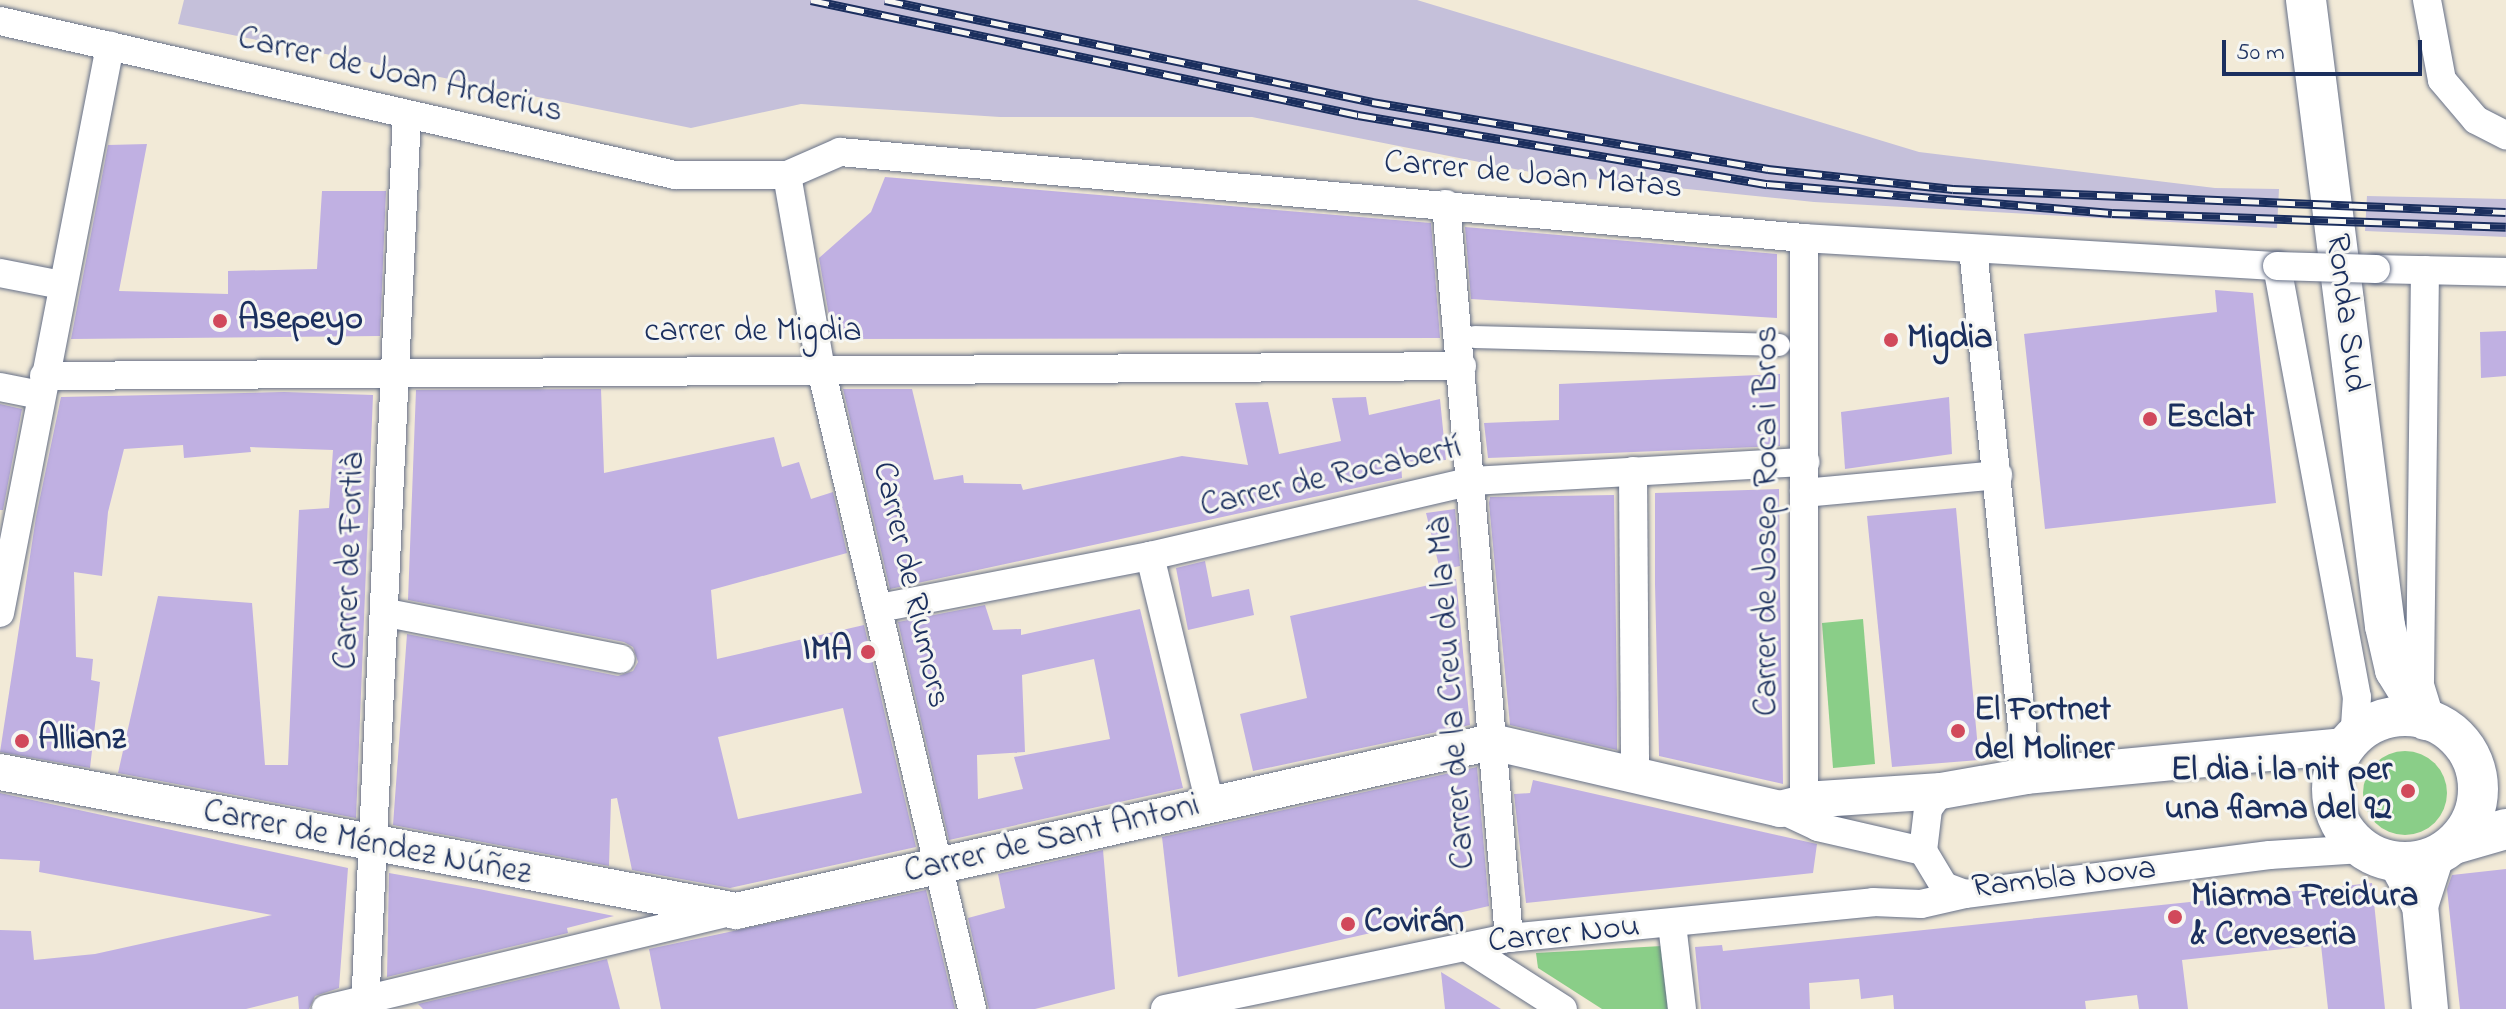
<!DOCTYPE html>
<html>
<head>
<meta charset="utf-8">
<style>
  body { margin:0 }
  #map { position:relative; width:2506px; height:1009px; overflow:hidden; background:#f2ead7; font-family:"Indie Flower",sans-serif }
  div>[style] { position:absolute }
  .industrial>* { inset:0; background:#c5c0da }
  .green>* { inset:0; background:#8ace88 }
  .round { border-radius:50% }
  .building>* { inset:0; background:#c0b0e2 }
  .roads { filter:drop-shadow(0 0 2px #667088) drop-shadow(0 0 2px #667088) }
  .pedestrian>* { height:22px; margin:-11px; padding:0 11px; transform-origin:11px; border-radius:11px; background:#fff }
  .minor>* { height:28px; margin:-14px; padding:0 14px; transform-origin:14px; border-radius:14px; background:#fff }
  .tertiary>* { height:36px; margin:-18px; padding:0 18px; transform-origin:18px; border-radius:18px; background:#fff }
  .secondary>* { height:40px; margin:-20px; padding:0 20px; transform-origin:20px; border-radius:20px; background:#fff }
  .secondary>.ring { margin:-20px; padding:0; box-sizing:content-box; background:none; border:40px solid #fff; border-radius:50% }
  .rail>* { height:9px; margin-top:-4.5px; transform-origin:0; background:repeating-linear-gradient(90deg,#f6f6f2 0 18px,#1b2f5e 0 36px); box-sizing:border-box; border-block:2px solid #1b2f5e }
  .bridges { filter:drop-shadow(0 0 2px #667088) drop-shadow(0 0 2px #667088) }
  .minor-bridge>* { height:28px; margin:-14px; padding:0 14px; transform-origin:14px; border-radius:14px; background:#fff }
  .dots>* { width:22px; height:22px; translate:-50% -50%; box-sizing:border-box; border:4px solid #f6f6f2; border-radius:50% }
  span { translate:-50% -50%; white-space:nowrap; text-align:center; line-height:1.15; -webkit-text-stroke:6px #f6f6f2; paint-order:stroke }
  .street-label { font-size:34px; color:#1b2f5e }
  .poi-label { font-size:34px; color:#1b2f5e; font-weight:700 }
  .left { translate:0 -50%; text-align:left }
  .right { translate:-100% -50%; text-align:right }
  .scale { position:absolute; left:2222px; top:40px; width:200px; height:36px; box-sizing:border-box; border:4px solid #1b2f5e; border-top:0; padding-left:10px; font-size:24px; line-height:28px; white-space:nowrap; color:#1b2f5e; -webkit-text-stroke:6px #f6f6f2; paint-order:stroke }
</style>
</head>
<body>
<div id="map">
  <div class="industrial">
    <div style="clip-path:polygon(184px 0,1417px 0,1919px 152px,2215px 188px,2279px 189px,2277px 228px,1814px 202px,1540px 174px,1252px 117px,1000px 117px,801px 104px,691px 128px,178px 24px)"></div>
    <div style="clip-path:polygon(2367px 196px,2506px 199px,2506px 237px,2365px 231px)"></div>
  </div>
  <div class="green">
    <div style="clip-path:polygon(1863px 619px,1875px 764px,1833px 768px,1822px 623px)"></div>
    <div class="round" style="left:2363px;top:751px;width:84px;height:84px"></div>
    <div style="clip-path:polygon(1662px 946px,1669px 1009px,1602px 1009px,1538px 968px,1536px 953px)"></div>
  </div>
  <div class="building">
    <div style="clip-path:polygon(147px 144px,119px 291px,228px 294px,228px 271px,317px 269px,322px 191px,386px 191px,380px 336px,71px 339px,108px 145px)"></div>
    <div style="clip-path:polygon(885px 177px,1431px 223px,1440px 338px,833px 339px,819px 258px,871px 212px)"></div>
    <div style="clip-path:polygon(1465px 227px,1777px 254px,1777px 318px,1471px 299px)"></div>
    <div style="clip-path:polygon(2215px 290px,2253px 293px,2276px 503px,2045px 529px,2024px 334px,2217px 312px)"></div>
    <div style="clip-path:polygon(2506px 331px,2506px 376px,2481px 378px,2480px 332px)"></div>
    <div style="clip-path:polygon(1780px 374px,1780px 446px,1488px 458px,1484px 423px,1559px 420px,1559px 384px)"></div>
    <div style="clip-path:polygon(evenodd,601px 389px,604px 473px,774px 437px,782px 467px,799px 462px,811px 499px,833px 492px,847px 553px,711px 590px,717px 659px,864px 625px,916px 847px,730px 888px,632px 870px,617px 798px,611px 799px,609px 866px,393px 825px,407px 634px,618px 676px,633px 671px,638px 662px,633px 647px,624px 642px,408px 600px,416px 390px,601px 389px,843px 708px,862px 793px,738px 819px,718px 737px,843px 708px)"></div>
    <div style="clip-path:polygon(843px 389px,912px 389px,934px 480px,963px 475px,964px 483px,1021px 484px,1023px 490px,1182px 456px,1248px 465px,1235px 403px,1268px 402px,1279px 454px,1341px 441px,1332px 398px,1366px 397px,1369px 415px,1440px 399px,1446px 460px,1401px 462px,1402px 478px,890px 589px)"></div>
    <div style="clip-path:polygon(284px 392px,373px 395px,356px 818px,118px 773px,158px 596px,252px 603px,265px 765px,288px 765px,299px 510px,329px 508px,333px 450px,250px 447px,251px 452px,184px 458px,183px 445px,124px 449px,108px 512px,102px 576px,74px 572px,76px 657px,93px 659px,91px 680px,100px 682px,90px 768px,0 752px,36px 517px,61px 397px)"></div>
    <div style="clip-path:polygon(1949px 397px,1952px 454px,1845px 469px,1841px 412px)"></div>
    <div style="clip-path:polygon(0 404px,22px 409px,3px 510px,0 510px)"></div>
    <div style="clip-path:polygon(1779px 489px,1780px 584px,1783px 784px,1659px 756px,1655px 584px,1655px 493px)"></div>
    <div style="clip-path:polygon(1614px 495px,1617px 703px,1617px 750px,1510px 725px,1489px 503px,1490px 497px)"></div>
    <div style="clip-path:polygon(1956px 508px,1979px 760px,1892px 767px,1867px 516px)"></div>
    <div style="clip-path:polygon(1455px 509px,1460px 566px,1440px 570px,1426px 513px)"></div>
    <div style="clip-path:polygon(1205px 561px,1212px 597px,1249px 589px,1254px 615px,1188px 630px,1176px 568px)"></div>
    <div style="clip-path:polygon(1456px 579px,1470px 725px,1253px 771px,1240px 714px,1307px 698px,1290px 616px)"></div>
    <div style="clip-path:polygon(evenodd,985px 605px,993px 630px,1021px 629px,1021px 635px,1140px 609px,1183px 788px,949px 840px,898px 622px,985px 605px,1094px 659px,1110px 739px,1014px 757px,1023px 789px,978px 799px,977px 755px,1025px 752px,1022px 675px,1094px 659px)"></div>
    <div style="clip-path:polygon(1477px 767px,1489px 906px,1178px 977px,1162px 837px)"></div>
    <div style="clip-path:polygon(1533px 780px,1817px 844px,1813px 873px,1526px 903px,1514px 794px,1530px 793px)"></div>
    <div style="clip-path:polygon(0 793px,348px 868px,339px 988px,315px 996px,309px 1009px,299px 1009px,298px 996px,246px 1009px,0 1009px,0 930px,31px 931px,34px 960px,95px 954px,272px 915px,39px 872px,40px 861px,0 859px)"></div>
    <div style="clip-path:polygon(1103px 850px,1115px 989px,1035px 1009px,989px 1009px,968px 918px,1005px 908px,998px 874px)"></div>
    <div style="clip-path:polygon(2506px 869px,2506px 1009px,2460px 1009px,2447px 889px,2452px 875px)"></div>
    <div style="clip-path:polygon(389px 873px,479px 889px,614px 916px,567px 928px,568px 933px,387px 977px)"></div>
    <div style="clip-path:polygon(2372px 883px,2385px 1009px,2328px 1009px,2321px 945px,2182px 960px,2188px 1009px,2139px 1009px,2137px 995px,2085px 1001px,2086px 1009px,1894px 1009px,1893px 995px,1861px 999px,1859px 979px,1809px 983px,1810px 1009px,1701px 1009px,1695px 947px,1722px 945px,1723px 951px)"></div>
    <div style="clip-path:polygon(926px 890px,955px 1009px,661px 1009px,649px 949px)"></div>
    <div style="clip-path:polygon(607px 959px,620px 1009px,423px 1009px,418px 1004px)"></div>
    <div style="clip-path:polygon(1441px 972px,1501px 1009px,1445px 1009px)"></div>
  </div>
  <div class="roads">
    <div class="pedestrian">
      <div style="left:1475px;top:337px;width:304px;rotate:1.5deg"></div>
    </div>
    <div class="minor">
      <div style="left:2427px;top:0;width:81px;rotate:79.4deg"></div>
      <div style="left:2442px;top:80px;width:52px;rotate:49.6deg"></div>
      <div style="left:2476px;top:120px;width:34px;rotate:27deg"></div>
      <div style="left:0;top:21px;width:692px;rotate:12.85deg"></div>
      <div style="left:675px;top:175px;width:112px"></div>
      <div style="left:787px;top:175px;width:58px;rotate:-23.5deg"></div>
      <div style="left:840px;top:152px;width:968px;rotate:5.1deg"></div>
      <div style="left:1804px;top:238px;width:474px;rotate:3.4deg"></div>
      <div style="left:2277px;top:266px;width:438px;rotate:79.5deg"></div>
      <div style="left:2357px;top:697px;width:39px;rotate:94deg"></div>
      <div style="left:787px;top:175px;width:197px;rotate:80.1deg"></div>
      <div style="left:821px;top:369px;width:658px;rotate:76.72deg"></div>
      <div style="left:1446px;top:204px;width:737px;rotate:85.09deg"></div>
      <div style="left:1804px;top:238px;width:566px;rotate:90deg"></div>
      <div style="left:1973px;top:249px;width:530px;rotate:84.15deg"></div>
      <div style="left:2376px;top:269px;width:130px;rotate:1.3deg"></div>
      <div style="left:2425px;top:270px;width:415px;rotate:90.7deg"></div>
      <div style="left:2420px;top:685px;width:24px;rotate:73deg"></div>
      <div style="left:0;top:273px;width:63px;rotate:11deg"></div>
      <div style="left:44px;top:376px;width:1418px;rotate:-0.4deg"></div>
      <div style="left:0;top:387px;width:41px;rotate:11.3deg"></div>
      <div style="left:1633px;top:471px;width:304px;rotate:89.6deg"></div>
      <div style="left:1804px;top:493px;width:195px;rotate:-5.3deg"></div>
      <div style="left:1150px;top:556px;width:255px;rotate:76.4deg"></div>
      <div style="left:879px;top:608px;width:276px;rotate:-10.9deg"></div>
      <div style="left:1150px;top:556px;width:332px;rotate:-13.1deg"></div>
      <div style="left:1473px;top:481px;width:333px;rotate:-3.3deg"></div>
      <div style="left:0;top:613px;width:578px;rotate:-79.02deg"></div>
      <div style="left:387px;top:613px;width:238px;rotate:11.1deg"></div>
      <div style="left:1941px;top:791px;width:22px;rotate:126deg"></div>
      <div style="left:1928px;top:809px;width:42px;rotate:96.8deg"></div>
      <div style="left:1923px;top:851px;width:41px;rotate:59deg"></div>
      <div style="left:1944px;top:886px;width:22px;rotate:21deg"></div>
      <div style="left:1965px;top:894px;width:307px;rotate:-7.3deg"></div>
      <div style="left:2270px;top:855px;width:92px;rotate:-3.7deg"></div>
      <div style="left:1780px;top:809px;width:42px;rotate:25.3deg"></div>
      <div style="left:1818px;top:827px;width:108px;rotate:12.9deg"></div>
      <div style="left:1672px;top:924px;width:86px;rotate:83.3deg"></div>
      <div style="left:1466px;top:947px;width:115px;rotate:32.6deg"></div>
      <div style="left:326px;top:1009px;width:419px;rotate:-13.5deg"></div>
      <div style="left:365px;top:1009px;width:895px;rotate:-87.31deg"></div>
      <div style="left:1165px;top:1009px;width:351px;rotate:-11.7deg"></div>
      <div style="left:1509px;top:938px;width:366px;rotate:-5.6deg"></div>
      <div style="left:1873px;top:902px;width:48px;rotate:2.4deg"></div>
      <div style="left:1921px;top:904px;width:45px;rotate:-12.8deg"></div>
    </div>
    <div class="tertiary">
      <div style="left:0;top:772px;width:749px;rotate:10.69deg"></div>
      <div style="left:736px;top:911px;width:775px;rotate:-12.6deg"></div>
      <div style="left:1492px;top:742px;width:296px;rotate:13.1deg"></div>
      <div style="left:1780px;top:809px;width:41px;rotate:-14deg"></div>
      <div style="left:1820px;top:799px;width:121px;rotate:-3.8deg"></div>
      <div style="left:1941px;top:791px;width:87px;rotate:-9.9deg"></div>
      <div style="left:2027px;top:776px;width:320px;rotate:-5.4deg"></div>
      <div style="left:2396px;top:862px;width:50px;rotate:61.4deg"></div>
      <div style="left:2430px;top:1009px;width:103px;rotate:-95.5deg"></div>
      <div style="left:2420px;top:906px;width:52px;rotate:-72.3deg"></div>
    </div>
    <div class="secondary">
      <div style="left:2306px;top:0;width:631px;rotate:82.81deg"></div>
      <div style="left:2385px;top:626px;width:45px;rotate:77.2deg"></div>
      <div style="left:2395px;top:670px;width:59px;rotate:58.2deg"></div>
      <div class="ring" style="left:2332px;top:716px;width:106px;height:106px"></div>
      <div style="left:2454px;top:844px;width:54px;rotate:-16.1deg"></div>
    </div>
  </div>
  <div class="rail">
    <div style="left:811px;top:0;width:559px;rotate:11.87deg"></div>
    <div style="left:1358px;top:115px;width:415px;rotate:9.6deg"></div>
    <div style="left:1767px;top:184px;width:346px;rotate:4.8deg"></div>
    <div style="left:2112px;top:213px;width:394px;rotate:2deg"></div>
    <div style="left:885px;top:0;width:498px;rotate:11.8deg"></div>
    <div style="left:1372px;top:102px;width:402px;rotate:9.6deg"></div>
    <div style="left:1768px;top:169px;width:186px;rotate:6.2deg"></div>
    <div style="left:1953px;top:189px;width:553px;rotate:2.38deg"></div>
  </div>
  <div class="bridges">
    <div class="minor-bridge">
      <div style="left:2277px;top:266px;width:99px;rotate:1.7deg"></div>
    </div>
  </div>
  <div class="dots">
    <div style="left:220px;top:321px;background:#d1495b"></div>
    <div style="left:1891px;top:340px;background:#d1495b"></div>
    <div style="left:2150px;top:419px;background:#d1495b"></div>
    <div style="left:868px;top:652px;background:#d1495b"></div>
    <div style="left:1958px;top:731px;background:#d1495b"></div>
    <div style="left:22px;top:741px;background:#d1495b"></div>
    <div style="left:2408px;top:791px;background:#d1495b"></div>
    <div style="left:2175px;top:917px;background:#d1495b"></div>
    <div style="left:1348px;top:924px;background:#d1495b"></div>
  </div>
  <div class="street-label">
    <span style="left:400px;top:76px;rotate:13deg">Carrer de Joan Arderius</span>
    <span style="left:1533px;top:176px;rotate:5deg">Carrer de Joan Matas</span>
    <span style="left:2345px;top:313px;rotate:83deg">Ronda Sud</span>
    <span style="left:753px;top:333px">carrer de Migdia</span>
    <span style="left:1331px;top:478px;rotate:-13deg">Carrer de Rocabertí</span>
    <span style="left:1768px;top:521px;rotate:-90deg">Carrer de Josep Roca i Bros</span>
    <span style="left:351px;top:561px;rotate:-88deg">Carrer de Fortià</span>
    <span style="left:910px;top:585px;rotate:77deg">Carrer de Riumors</span>
    <span style="left:1453px;top:693px;rotate:-94deg">Carrer de la Creu de la Mà</span>
    <span style="left:1052px;top:840px;rotate:-13deg">Carrer de Sant Antoni</span>
    <span style="left:367px;top:844px;rotate:11deg">Carrer de Méndez Núñez</span>
    <span style="left:2064px;top:879px;rotate:-6deg">Rambla Nova</span>
    <span style="left:1564px;top:935px;rotate:-6deg">Carrer Nou</span>
  </div>
  <div class="poi-label">
    <span class="left" style="left:238px;top:321px">Asepeyo</span>
    <span class="left" style="left:1907px;top:340px">Migdia</span>
    <span class="left" style="left:2166px;top:419px">Esclat</span>
    <span class="right" style="left:852px;top:652px">IMA</span>
    <span class="left" style="left:1974px;top:731px">El Fortnet<br>del Moliner</span>
    <span class="left" style="left:38px;top:741px">Allianz</span>
    <span class="right" style="left:2392px;top:791px">El dia i la nit per<br>una flama del 92</span>
    <span class="left" style="left:2191px;top:917px">Miarma Freidura<br>&amp; Cerveseria</span>
    <span class="left" style="left:1364px;top:924px">Covirán</span>
  </div>
  <div class="scale">50 m</div>
</div>
</body>
</html>
